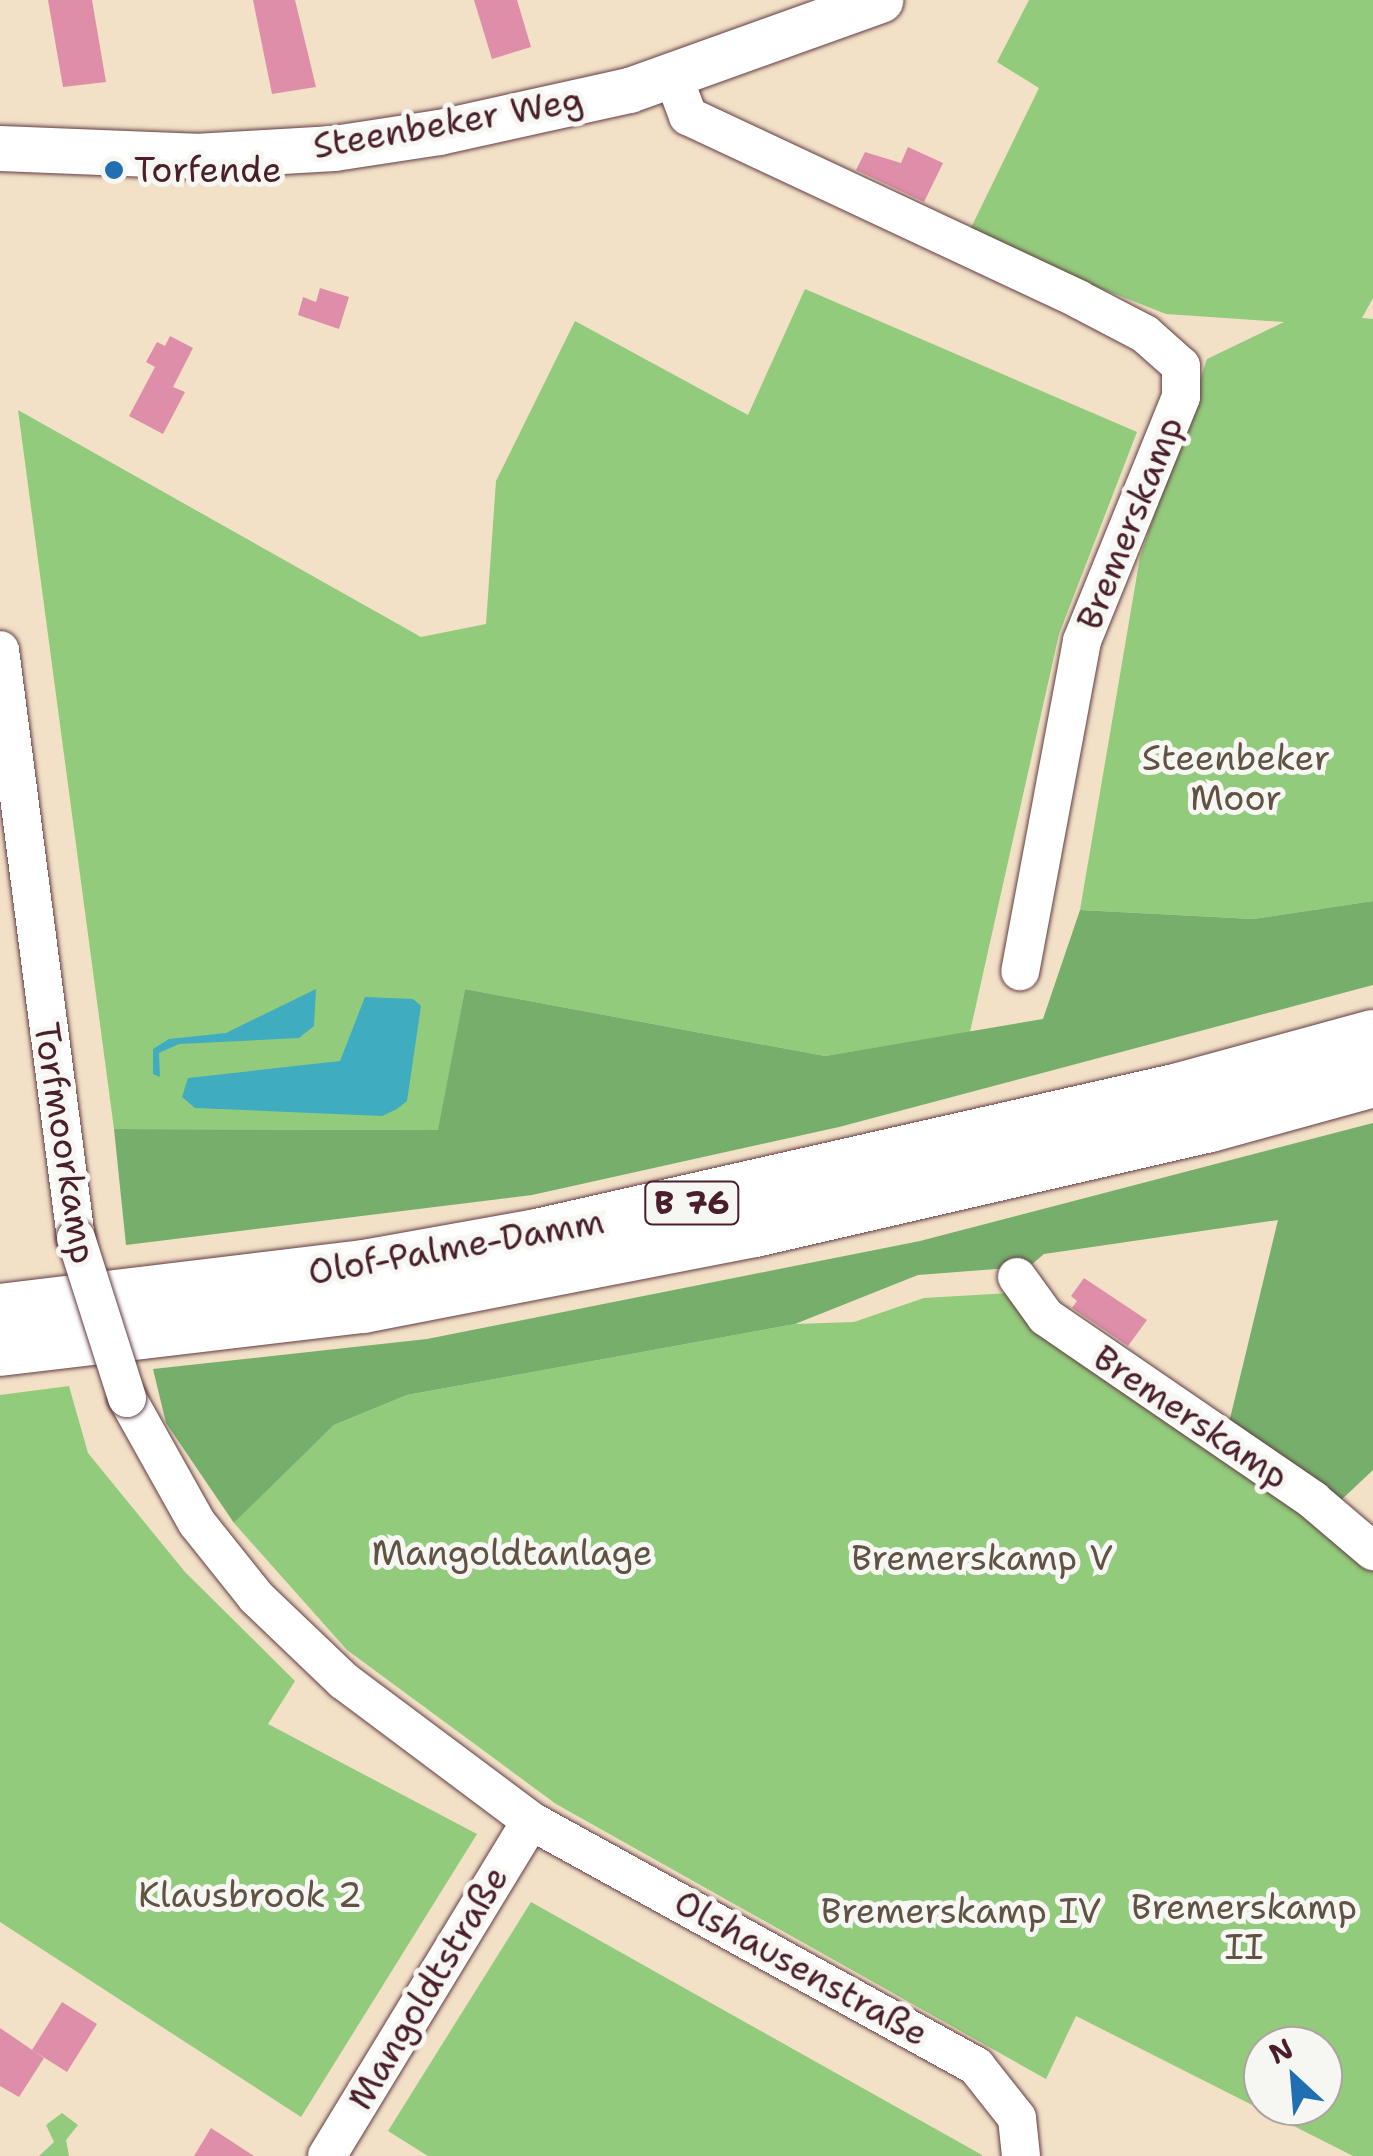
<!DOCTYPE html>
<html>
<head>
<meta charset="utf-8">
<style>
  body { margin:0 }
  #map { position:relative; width:1373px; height:2156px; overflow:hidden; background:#f2e0c7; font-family:"Shantell Sans",sans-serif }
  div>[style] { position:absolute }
  .green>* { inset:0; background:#93cb7d }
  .forest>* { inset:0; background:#76af6c }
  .water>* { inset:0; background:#40acbf }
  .building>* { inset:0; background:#de8ea8 }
  .roads { filter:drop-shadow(0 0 2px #633c42) drop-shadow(0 0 2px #633c42) }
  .minor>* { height:38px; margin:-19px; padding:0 19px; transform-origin:19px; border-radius:19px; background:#fff }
  .major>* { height:45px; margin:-22.5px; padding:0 22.5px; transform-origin:22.5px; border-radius:22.5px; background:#fff }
  .highway>* { height:52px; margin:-26px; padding:0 26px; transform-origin:26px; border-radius:26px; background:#fff }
  .bridges { filter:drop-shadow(0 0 2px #633c42) drop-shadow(0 0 2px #633c42) }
  .minor-bridge>* { height:38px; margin:-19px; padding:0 19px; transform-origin:19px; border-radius:19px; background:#fff }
  .dots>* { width:28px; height:28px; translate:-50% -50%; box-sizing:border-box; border:5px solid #f6f6f2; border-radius:50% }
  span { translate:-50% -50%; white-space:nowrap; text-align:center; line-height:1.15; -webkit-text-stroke:10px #f6f6f2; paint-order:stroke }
  .shield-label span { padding:2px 8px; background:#f6f6f2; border:2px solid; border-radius:8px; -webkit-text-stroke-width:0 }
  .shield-label { font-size:32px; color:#4a1f2b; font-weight:700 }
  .street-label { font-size:35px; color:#4a1f2b }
  .poi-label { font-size:35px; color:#4a1f2b }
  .left { translate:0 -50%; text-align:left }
  .park-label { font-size:35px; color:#605344 }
  .north { position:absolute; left:1243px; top:2026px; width:100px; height:100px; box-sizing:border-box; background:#f6f6f2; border:2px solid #b1a0a2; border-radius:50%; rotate:334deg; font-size:28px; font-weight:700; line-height:40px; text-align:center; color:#4a1f2b }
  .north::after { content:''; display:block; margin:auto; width:35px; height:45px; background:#1f6fb2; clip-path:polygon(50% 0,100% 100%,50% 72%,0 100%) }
</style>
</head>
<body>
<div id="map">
  <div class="green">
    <div style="clip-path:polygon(1029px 0,1373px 0,1373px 298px,1362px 318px,1373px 319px,1373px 901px,1253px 919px,1080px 910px,1140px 557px,1207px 359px,1284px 322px,1166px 314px,967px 236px,1039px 88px,997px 62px)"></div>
    <div style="clip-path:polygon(805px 289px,1137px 432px,1059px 634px,970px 1032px,825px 1056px,465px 989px,439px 1130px,114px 1129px,18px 410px,421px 637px,486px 624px,496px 481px,575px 321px,748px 415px)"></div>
    <div style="clip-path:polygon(evenodd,1010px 1293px,1061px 1351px,1320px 1514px,1373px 1562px,1373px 2156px,1353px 2156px,1076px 2016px,1046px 2079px,556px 1804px,347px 1650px,234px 1523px,334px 1425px,407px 1395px,795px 1324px,854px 1322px,924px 1298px,1010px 1293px,1263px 2046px,1323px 2046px,1323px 2106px,1263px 2106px,1263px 2046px)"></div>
    <div style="clip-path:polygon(69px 1386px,88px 1453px,185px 1572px,295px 1681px,268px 1724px,477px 1834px,301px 2117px,0 1922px,0 1395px)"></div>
    <div style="clip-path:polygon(531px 1902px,982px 2155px,982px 2156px,428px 2156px,388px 2131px)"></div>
    <div style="clip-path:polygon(62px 2113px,78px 2125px,66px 2140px,69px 2156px,39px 2156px,54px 2142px,46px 2125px)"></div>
  </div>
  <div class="forest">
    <div style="clip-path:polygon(1373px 901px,1373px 985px,839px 1127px,532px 1195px,126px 1245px,114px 1129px,438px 1130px,465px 989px,825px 1056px,1043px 1019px,1080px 910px,1253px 919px)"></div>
    <div style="clip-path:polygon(1373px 1123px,1373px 1470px,1338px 1503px,1227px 1431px,1278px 1220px,1044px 1254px,1017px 1277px,1009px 1268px,918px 1275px,795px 1324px,407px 1395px,334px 1425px,234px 1523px,166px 1423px,153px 1369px,427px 1339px,920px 1241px)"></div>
  </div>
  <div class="water">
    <div style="clip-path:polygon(316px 989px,314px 1026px,299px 1038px,179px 1044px,159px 1053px,160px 1077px,153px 1074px,153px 1049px,169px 1039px,226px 1033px)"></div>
    <div style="clip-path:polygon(365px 997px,413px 999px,421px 1006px,407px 1101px,397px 1109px,382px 1116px,195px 1108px,182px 1097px,188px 1078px,340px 1061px)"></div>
  </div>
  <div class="building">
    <div style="clip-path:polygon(48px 0,92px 0,106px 82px,63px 87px)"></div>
    <div style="clip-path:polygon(253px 0,295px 0,316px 87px,272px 94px)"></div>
    <div style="clip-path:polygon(474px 0,517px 0,531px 47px,492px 59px)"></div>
    <div style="clip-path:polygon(908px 147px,943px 163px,924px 202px,856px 170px,865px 152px,901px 163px)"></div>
    <div style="clip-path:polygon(320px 288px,349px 297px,339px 329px,298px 315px,303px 297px,316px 302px)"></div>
    <div style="clip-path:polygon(170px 336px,193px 348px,173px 387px,185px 392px,163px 434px,129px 416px,155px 367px,146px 362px,157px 342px,165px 346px)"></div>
    <div style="clip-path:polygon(1084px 1278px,1147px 1320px,1128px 1346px,1072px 1308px,1077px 1301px,1071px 1296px)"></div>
    <div style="clip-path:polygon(62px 2002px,97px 2024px,67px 2072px,32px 2050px)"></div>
    <div style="clip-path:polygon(0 2028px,44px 2058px,19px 2097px,0 2086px)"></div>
    <div style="clip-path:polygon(211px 2128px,254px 2156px,194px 2156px)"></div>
  </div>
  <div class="roads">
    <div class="minor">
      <div style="left:673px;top:76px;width:43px;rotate:69.4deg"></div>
      <div style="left:688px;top:116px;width:431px;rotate:25.1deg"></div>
      <div style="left:1078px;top:299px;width:76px;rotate:27.6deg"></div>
      <div style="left:1145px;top:334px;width:48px;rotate:41.6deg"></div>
      <div style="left:1181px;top:366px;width:31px;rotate:90deg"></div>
      <div style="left:1181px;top:397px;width:263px;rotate:112.1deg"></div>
      <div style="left:1082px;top:641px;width:336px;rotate:100.6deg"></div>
      <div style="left:0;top:650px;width:593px;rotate:82.64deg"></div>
      <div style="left:1017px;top:1277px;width:49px;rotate:54.1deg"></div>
      <div style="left:1046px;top:1317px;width:324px;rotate:34.4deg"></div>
      <div style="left:1313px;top:1500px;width:79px;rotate:40.4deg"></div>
      <div style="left:127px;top:1398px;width:143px;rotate:60.8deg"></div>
      <div style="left:197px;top:1523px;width:95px;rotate:51.4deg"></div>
      <div style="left:256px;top:1597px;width:122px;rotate:43.7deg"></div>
      <div style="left:344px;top:1681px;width:234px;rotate:36.8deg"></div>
      <div style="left:531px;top:1821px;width:508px;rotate:28.84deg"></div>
      <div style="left:976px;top:2066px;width:66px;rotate:51.7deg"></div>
      <div style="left:1017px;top:2118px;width:38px;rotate:84deg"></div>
      <div style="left:327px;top:2156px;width:392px;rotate:-58.7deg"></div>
    </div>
    <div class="major">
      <div style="left:0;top:148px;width:195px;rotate:2.3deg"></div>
      <div style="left:195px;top:156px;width:139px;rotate:-3.3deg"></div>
      <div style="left:334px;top:148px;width:106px;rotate:-8.7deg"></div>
      <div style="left:439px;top:132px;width:195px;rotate:-12.5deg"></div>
      <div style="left:629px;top:90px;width:267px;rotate:-19.7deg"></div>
    </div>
    <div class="highway">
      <div style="left:0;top:1310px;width:367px;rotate:-6.9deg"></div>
      <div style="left:364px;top:1266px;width:176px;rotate:-10.2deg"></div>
      <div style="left:537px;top:1235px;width:658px;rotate:-12.81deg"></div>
      <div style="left:1179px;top:1089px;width:201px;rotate:-15.3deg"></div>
      <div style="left:0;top:1350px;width:366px;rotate:-6.8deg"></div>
      <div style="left:363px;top:1307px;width:399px;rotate:-11deg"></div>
      <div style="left:755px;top:1231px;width:467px;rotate:-13deg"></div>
      <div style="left:1210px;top:1126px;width:169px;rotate:-15.4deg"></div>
    </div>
  </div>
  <div class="bridges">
    <div class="minor-bridge">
      <div style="left:76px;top:1238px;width:168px;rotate:72.3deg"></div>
    </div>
  </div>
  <div class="dots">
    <div style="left:114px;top:170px;background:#1f6fb2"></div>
  </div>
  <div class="shield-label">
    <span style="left:692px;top:1203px">B 76</span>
  </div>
  <div class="street-label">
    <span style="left:448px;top:123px;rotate:-10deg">Steenbeker Weg</span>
    <span style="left:1130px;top:523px;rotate:-68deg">Bremerskamp</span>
    <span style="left:65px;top:1143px;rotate:81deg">Torfmoorkamp</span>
    <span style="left:456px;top:1247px;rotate:-10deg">Olof-Palme-Damm</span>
    <span style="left:1191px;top:1417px;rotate:34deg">Bremerskamp</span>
    <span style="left:801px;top:1968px;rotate:29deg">Olshausenstraße</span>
    <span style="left:428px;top:1988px;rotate:-59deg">Mangoldtstraße</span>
  </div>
  <div class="poi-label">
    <span class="left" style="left:134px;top:170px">Torfende</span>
  </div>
  <div class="park-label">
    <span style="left:1236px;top:778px">Steenbeker<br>Moor</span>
    <span style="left:512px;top:1553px">Mangoldtanlage</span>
    <span style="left:982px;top:1558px">Bremerskamp V</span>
    <span style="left:250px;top:1895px">Klausbrook 2</span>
    <span style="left:1244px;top:1927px">Bremerskamp<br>II</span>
    <span style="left:961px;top:1911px">Bremerskamp IV</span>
  </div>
  <div class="north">N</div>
</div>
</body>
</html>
